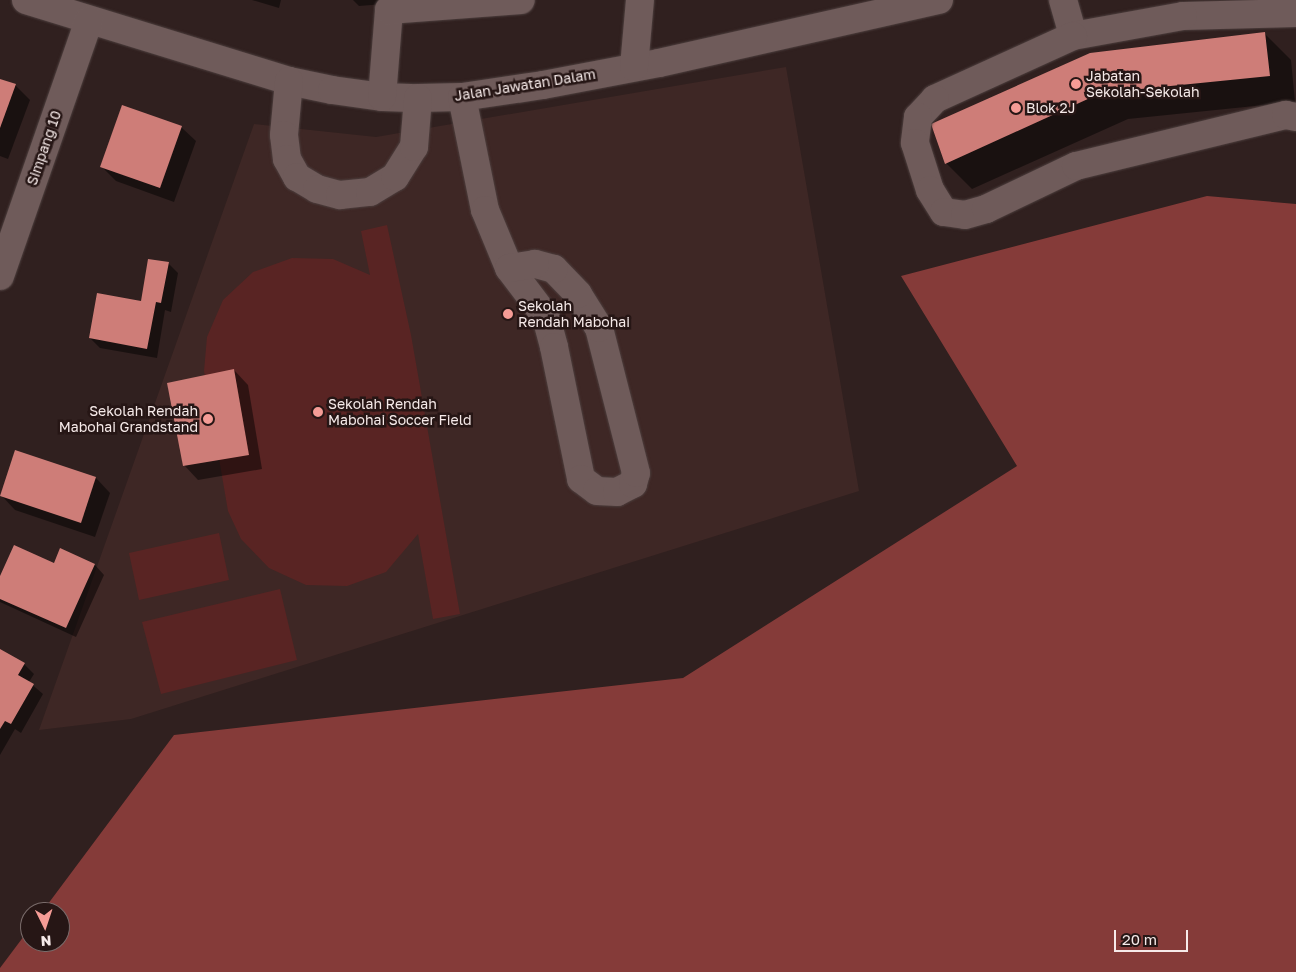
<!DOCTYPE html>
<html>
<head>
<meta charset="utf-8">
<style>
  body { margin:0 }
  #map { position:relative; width:1296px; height:972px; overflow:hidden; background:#30201f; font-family:"Golos Text",sans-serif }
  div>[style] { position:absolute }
  .built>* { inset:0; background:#3e2725 }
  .green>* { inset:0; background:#592423 }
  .forest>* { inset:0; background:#853b39 }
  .shadow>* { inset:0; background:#0007 }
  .building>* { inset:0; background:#ce7d78 }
  .roads { filter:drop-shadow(0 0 1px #4d3f3e) drop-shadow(0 0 1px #4d3f3e) }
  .minor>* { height:28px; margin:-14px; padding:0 14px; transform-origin:14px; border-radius:14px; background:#6f5b5a }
  .dots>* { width:14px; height:14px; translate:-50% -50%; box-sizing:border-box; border:2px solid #261615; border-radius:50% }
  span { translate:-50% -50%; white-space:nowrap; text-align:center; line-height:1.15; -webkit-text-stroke:5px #261615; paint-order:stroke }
  .poi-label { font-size:14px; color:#f6eae9 }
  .left { translate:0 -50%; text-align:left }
  .right { translate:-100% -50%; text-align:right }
  .street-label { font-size:14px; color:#f6eae9 }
  .north { position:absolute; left:20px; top:902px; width:50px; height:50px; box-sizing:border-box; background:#261615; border:1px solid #796b6a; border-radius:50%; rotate:176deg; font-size:14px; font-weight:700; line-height:20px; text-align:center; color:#f6eae9 }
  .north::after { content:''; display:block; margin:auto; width:18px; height:22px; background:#f59c96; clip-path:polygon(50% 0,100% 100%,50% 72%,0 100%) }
  .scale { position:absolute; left:1114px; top:930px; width:74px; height:22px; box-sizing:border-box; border:2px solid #f6eae9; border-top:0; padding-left:6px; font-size:15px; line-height:18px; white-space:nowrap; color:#f6eae9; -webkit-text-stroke:4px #261615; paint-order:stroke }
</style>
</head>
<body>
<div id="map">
  <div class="built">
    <div style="clip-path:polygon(786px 67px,859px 491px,131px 719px,39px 730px,254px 124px,376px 137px)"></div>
  </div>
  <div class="green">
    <div style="clip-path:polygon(387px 225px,411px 335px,460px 614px,433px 619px,418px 534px,386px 572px,347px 586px,306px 585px,269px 568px,241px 539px,228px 511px,204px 371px,207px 337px,223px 300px,253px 272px,292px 258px,333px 259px,370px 275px,361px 231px)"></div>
    <div style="clip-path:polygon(219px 533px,229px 580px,139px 600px,129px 553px)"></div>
    <div style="clip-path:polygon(280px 589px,297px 660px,161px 694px,142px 622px)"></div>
  </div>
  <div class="forest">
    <div style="clip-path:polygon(1207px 196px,1296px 204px,1296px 972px,0 972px,0 968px,30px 928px,30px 942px,60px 942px,60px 912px,42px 912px,174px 735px,683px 678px,1017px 466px,901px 276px)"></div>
  </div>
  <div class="shadow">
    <div style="clip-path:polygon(252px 0,281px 0,279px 8px)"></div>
    <div style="clip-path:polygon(353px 0,384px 0,384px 4px,359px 6px)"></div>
    <div style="clip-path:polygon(1265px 34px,1291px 60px,1295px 102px,1128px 119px,972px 189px,946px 163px,932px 124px)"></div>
    <div style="clip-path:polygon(0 80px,15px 85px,30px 100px,8px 159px,0 156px)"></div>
    <div style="clip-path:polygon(181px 127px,196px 141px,174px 202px,116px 181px,102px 167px)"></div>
    <div style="clip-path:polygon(168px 263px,178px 273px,171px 312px,165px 310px,157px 358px,100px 348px,90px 338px,142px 302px)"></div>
    <div style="clip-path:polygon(234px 370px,248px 385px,262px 469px,198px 480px,184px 465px)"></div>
    <div style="clip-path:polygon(16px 451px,96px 478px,110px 493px,95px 537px,15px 510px,1px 495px)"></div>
    <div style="clip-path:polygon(61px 550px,95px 565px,104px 575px,76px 637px,0 602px,0 579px,54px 564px)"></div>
    <div style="clip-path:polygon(0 651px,24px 664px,34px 674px,29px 682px,43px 694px,21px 733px,15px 729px,0 755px)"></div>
  </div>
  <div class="building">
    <div style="clip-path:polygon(1265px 32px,1270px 76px,1101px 93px,945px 164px,931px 124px,1090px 53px)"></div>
    <div style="clip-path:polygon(0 79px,16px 84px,0 128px)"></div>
    <div style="clip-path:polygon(122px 105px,182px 126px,160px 188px,100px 167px)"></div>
    <div style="clip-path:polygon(148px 259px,169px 262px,161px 303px,156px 302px,147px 349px,89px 338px,97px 293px,141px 301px)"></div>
    <div style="clip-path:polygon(234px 369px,249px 455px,183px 466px,167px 383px)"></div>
    <div style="clip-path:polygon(15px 450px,96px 477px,81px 523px,0 496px)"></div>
    <div style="clip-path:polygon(14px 545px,54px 563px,60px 548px,95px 564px,66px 628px,0 599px,0 576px)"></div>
    <div style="clip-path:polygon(0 649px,25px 663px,18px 675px,34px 684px,11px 724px,5px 721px,0 729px)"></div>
  </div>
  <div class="roads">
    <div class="minor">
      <div style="left:26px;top:0;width:275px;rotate:17.1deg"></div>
      <div style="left:289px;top:81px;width:44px;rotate:11.8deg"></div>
      <div style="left:332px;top:90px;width:50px;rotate:8deg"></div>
      <div style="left:382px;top:97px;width:36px;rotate:2deg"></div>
      <div style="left:418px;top:98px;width:44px;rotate:-1.3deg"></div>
      <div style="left:462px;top:97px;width:82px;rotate:-8.4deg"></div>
      <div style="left:543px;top:85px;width:118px;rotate:-10.7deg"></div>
      <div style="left:659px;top:63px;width:287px;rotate:-12.7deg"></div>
      <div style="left:1063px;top:0;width:37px;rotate:74deg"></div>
      <div style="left:1296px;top:13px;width:113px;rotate:178.5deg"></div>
      <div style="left:1183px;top:16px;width:112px;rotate:169.7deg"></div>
      <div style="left:1073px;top:36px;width:152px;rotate:155.5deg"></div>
      <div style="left:935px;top:99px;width:25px;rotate:133deg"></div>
      <div style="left:918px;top:117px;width:26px;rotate:97deg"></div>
      <div style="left:915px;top:143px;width:49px;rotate:72.3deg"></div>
      <div style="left:930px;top:190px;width:26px;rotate:58deg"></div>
      <div style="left:944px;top:212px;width:21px;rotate:8deg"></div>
      <div style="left:965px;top:215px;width:22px;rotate:-16deg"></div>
      <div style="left:986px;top:209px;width:100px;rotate:-25.5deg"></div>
      <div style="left:1076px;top:166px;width:216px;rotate:-13.7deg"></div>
      <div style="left:1286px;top:115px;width:10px;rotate:11deg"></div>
      <div style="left:634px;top:67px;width:67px;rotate:-84.9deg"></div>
      <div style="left:289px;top:81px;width:54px;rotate:95.3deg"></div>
      <div style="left:284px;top:135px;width:24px;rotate:83deg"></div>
      <div style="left:287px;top:159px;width:21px;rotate:61deg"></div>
      <div style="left:297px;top:177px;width:23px;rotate:31deg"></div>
      <div style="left:317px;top:189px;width:24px;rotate:15deg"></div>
      <div style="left:340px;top:195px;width:30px;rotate:-6deg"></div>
      <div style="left:370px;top:192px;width:29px;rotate:-31deg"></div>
      <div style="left:395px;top:177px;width:36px;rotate:-58deg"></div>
      <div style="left:414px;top:147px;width:49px;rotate:-85.3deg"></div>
      <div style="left:382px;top:97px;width:87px;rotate:-85.4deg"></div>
      <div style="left:389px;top:10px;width:132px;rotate:-4.3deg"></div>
      <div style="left:462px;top:97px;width:115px;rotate:78.5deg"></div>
      <div style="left:485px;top:210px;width:63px;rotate:67.5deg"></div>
      <div style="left:509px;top:268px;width:61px;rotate:52.9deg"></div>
      <div style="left:546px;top:317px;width:31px;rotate:75deg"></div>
      <div style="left:554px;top:347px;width:135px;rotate:78.4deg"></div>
      <div style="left:581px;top:479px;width:20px;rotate:37deg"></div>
      <div style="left:597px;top:491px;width:20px;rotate:3deg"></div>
      <div style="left:617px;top:492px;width:18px;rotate:-27deg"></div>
      <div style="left:633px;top:484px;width:11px;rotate:-75deg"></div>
      <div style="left:636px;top:473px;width:150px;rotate:-104.3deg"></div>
      <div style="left:599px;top:328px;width:40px;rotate:-122deg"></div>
      <div style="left:578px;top:294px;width:35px;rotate:-134deg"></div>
      <div style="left:554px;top:269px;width:20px;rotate:-165deg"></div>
      <div style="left:535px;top:264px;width:26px;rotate:171deg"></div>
      <div style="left:0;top:276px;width:271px;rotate:-70.8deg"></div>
    </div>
  </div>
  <div class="dots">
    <div style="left:1076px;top:84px;background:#f59c96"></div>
    <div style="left:1016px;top:108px;background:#f59c96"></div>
    <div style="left:508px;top:314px;background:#f59c96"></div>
    <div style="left:318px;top:412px;background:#f59c96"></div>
    <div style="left:208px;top:419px;background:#f59c96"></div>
  </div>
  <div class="poi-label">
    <span class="left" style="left:1086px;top:84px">Jabatan<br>Sekolah-Sekolah</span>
    <span class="left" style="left:1026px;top:108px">Blok 2J</span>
    <span class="left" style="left:518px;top:314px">Sekolah<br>Rendah Mabohai</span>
    <span class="left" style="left:328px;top:412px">Sekolah Rendah<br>Mabohai Soccer Field</span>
    <span class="right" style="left:198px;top:419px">Sekolah Rendah<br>Mabohai Grandstand</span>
  </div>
  <div class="street-label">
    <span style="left:525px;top:85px;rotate:-9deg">Jalan Jawatan Dalam</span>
    <span style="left:44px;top:148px;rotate:-71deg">Simpang 10</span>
  </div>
  <div class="north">N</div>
  <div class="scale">20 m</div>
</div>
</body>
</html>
